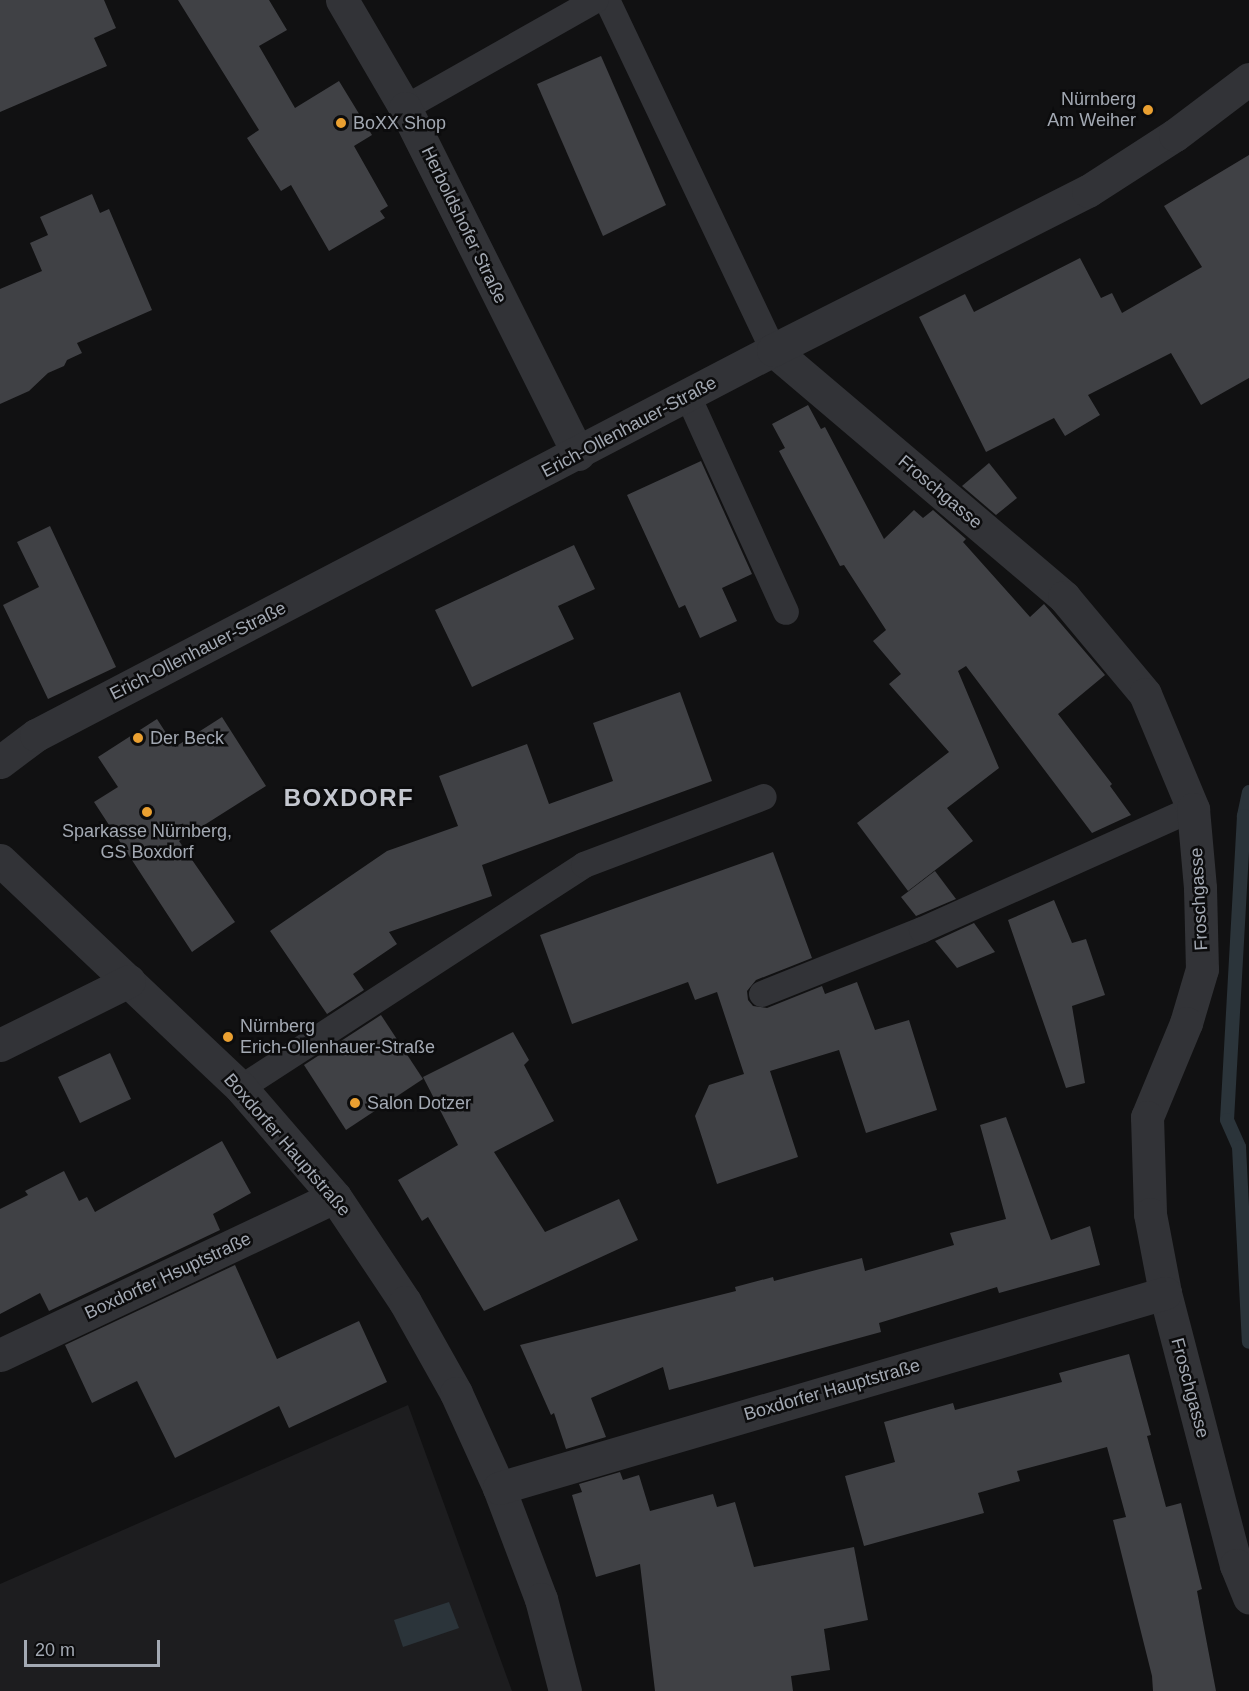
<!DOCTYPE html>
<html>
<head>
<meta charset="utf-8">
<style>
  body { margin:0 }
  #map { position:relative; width:1249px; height:1691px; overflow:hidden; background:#111112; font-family:Helvetica,sans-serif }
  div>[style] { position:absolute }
  .built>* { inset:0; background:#1d1d1f }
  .water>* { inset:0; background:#2b343a }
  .stream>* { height:14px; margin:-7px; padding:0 7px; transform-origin:7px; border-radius:7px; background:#2b343a }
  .building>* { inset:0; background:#404145 }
  .service>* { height:26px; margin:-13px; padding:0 13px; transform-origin:13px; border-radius:13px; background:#323337 }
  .minor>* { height:33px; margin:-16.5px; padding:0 16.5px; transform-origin:16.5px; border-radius:16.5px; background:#323337 }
  .dots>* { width:16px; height:16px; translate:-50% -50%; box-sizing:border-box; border:3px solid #0c0c0d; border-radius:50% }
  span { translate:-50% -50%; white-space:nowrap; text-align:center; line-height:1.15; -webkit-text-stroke:5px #0c0c0d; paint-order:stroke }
  .poi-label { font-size:18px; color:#a3a9b3 }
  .right { translate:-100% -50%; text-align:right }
  .left { translate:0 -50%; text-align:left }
  .street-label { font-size:18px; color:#a3a9b3 }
  .district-label { font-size:24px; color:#c4c7cf; font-weight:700; letter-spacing:1.5px }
  .scale { position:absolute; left:24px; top:1640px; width:136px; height:27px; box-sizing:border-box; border:3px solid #a3a9b3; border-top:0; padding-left:8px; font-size:18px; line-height:21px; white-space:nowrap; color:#a3a9b3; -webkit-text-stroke:4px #0c0c0d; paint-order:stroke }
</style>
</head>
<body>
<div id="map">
  <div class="built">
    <div style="clip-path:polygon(408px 1405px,512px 1691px,0 1691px,0 1584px)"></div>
  </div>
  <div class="water">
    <div style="clip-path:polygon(449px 1602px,459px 1628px,403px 1647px,394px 1620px)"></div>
  </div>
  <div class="stream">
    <div style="left:1249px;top:792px;width:25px;rotate:102deg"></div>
    <div style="left:1244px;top:816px;width:304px;rotate:93.2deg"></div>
    <div style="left:1227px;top:1120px;width:30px;rotate:66deg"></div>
    <div style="left:1239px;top:1147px;width:195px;rotate:87.1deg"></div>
  </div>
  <div class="building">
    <div style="clip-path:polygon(0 0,104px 0,116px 28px,94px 38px,107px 66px,0 112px)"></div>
    <div style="clip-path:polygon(178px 0,269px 0,287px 30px,259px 46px,295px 108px,339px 81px,372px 135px,354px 146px,388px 206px,380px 211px,385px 218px,329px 251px,291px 185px,281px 191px,247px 138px,259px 130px)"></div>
    <div style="clip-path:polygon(601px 56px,666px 205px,603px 236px,537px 84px)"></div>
    <div style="clip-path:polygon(1249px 155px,1249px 378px,1201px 405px,1171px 353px,1088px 395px,1100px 415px,1065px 436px,1054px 418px,986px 452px,919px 317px,965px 294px,974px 312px,1080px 258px,1101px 298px,1112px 293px,1122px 313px,1202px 267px,1164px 206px)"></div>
    <div style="clip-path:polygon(92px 194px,100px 213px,109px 209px,152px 310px,77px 343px,82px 353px,67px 360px,64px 366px,48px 373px,29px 391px,0 404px,0 289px,42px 271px,30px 243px,48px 235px,40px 217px)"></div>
    <div style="clip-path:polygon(808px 405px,821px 429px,825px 427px,884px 539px,914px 510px,923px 518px,933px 510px,966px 539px,963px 542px,1030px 617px,1044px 604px,1105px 675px,1058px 714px,1112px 784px,1110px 786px,1131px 815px,1092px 833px,966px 666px,958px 671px,999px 768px,947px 808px,973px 841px,908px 891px,857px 823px,949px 752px,889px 684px,901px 674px,873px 641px,886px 630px,844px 565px,840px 566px,779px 451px,785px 448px,772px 424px)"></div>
    <div style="clip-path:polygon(701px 461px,752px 574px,722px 588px,737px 621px,700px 638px,685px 605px,679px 608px,627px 495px)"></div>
    <div style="clip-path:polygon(989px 463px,1017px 498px,996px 515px,962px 486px)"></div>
    <div style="clip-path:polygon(50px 526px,116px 667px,48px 699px,3px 605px,39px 587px,17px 542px)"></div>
    <div style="clip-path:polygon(574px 545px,595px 589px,558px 606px,574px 639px,472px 687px,435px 610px)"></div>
    <div style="clip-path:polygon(680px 692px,712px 781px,482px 865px,492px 896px,389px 932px,397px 944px,353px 974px,364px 990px,327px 1014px,270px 931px,387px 851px,458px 826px,439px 776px,527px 744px,549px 804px,613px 781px,593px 723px)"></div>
    <div style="clip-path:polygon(222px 717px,266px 786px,179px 841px,235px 922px,192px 952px,94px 802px,118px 787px,98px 757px,157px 719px,175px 747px)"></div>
    <div style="clip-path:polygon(773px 852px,812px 958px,756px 980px,747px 991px,748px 1000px,753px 1006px,767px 1008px,822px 986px,825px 994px,857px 982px,875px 1030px,909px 1020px,937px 1110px,866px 1133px,839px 1050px,770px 1071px,798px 1157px,717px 1184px,695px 1116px,709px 1085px,744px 1074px,717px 992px,695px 1000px,688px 982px,572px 1024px,540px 935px)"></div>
    <div style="clip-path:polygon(935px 871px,956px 899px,916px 916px,901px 897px)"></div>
    <div style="clip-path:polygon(1054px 900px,1072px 943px,1086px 939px,1105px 995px,1072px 1006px,1085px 1083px,1066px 1088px,1008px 920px)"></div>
    <div style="clip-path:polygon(974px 923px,995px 952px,957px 968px,935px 941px)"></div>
    <div style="clip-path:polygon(381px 1015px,423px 1079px,346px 1130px,304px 1065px)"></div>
    <div style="clip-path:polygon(513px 1032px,529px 1060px,524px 1065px,554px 1121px,494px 1152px,545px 1232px,619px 1199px,638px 1240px,484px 1311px,428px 1217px,422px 1221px,398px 1180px,458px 1145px,423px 1077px)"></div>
    <div style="clip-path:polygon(110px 1053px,131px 1099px,80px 1123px,58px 1077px)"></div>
    <div style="clip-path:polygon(1006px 1117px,1051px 1240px,1090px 1226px,1100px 1265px,999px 1293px,997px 1287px,879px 1323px,881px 1332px,669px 1390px,663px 1367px,591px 1398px,606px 1437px,566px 1449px,554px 1413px,551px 1415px,520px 1345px,736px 1291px,735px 1287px,773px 1277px,774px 1281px,862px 1258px,865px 1271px,954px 1245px,950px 1233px,1006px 1219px,980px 1125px)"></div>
    <div style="clip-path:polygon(222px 1141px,251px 1193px,213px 1214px,220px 1230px,49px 1311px,40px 1293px,0 1314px,0 1209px,28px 1195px,25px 1191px,64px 1171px,79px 1201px,87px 1197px,95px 1212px)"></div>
    <div style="clip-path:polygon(235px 1265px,277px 1359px,359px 1321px,387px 1382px,289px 1428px,279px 1406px,175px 1458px,137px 1381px,92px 1403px,65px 1345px)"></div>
    <div style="clip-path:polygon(1129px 1354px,1151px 1435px,1147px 1436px,1166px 1507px,1181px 1503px,1202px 1589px,1197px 1591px,1216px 1691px,1153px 1691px,1152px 1676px,1113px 1520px,1126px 1517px,1107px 1447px,1017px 1471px,1020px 1481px,978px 1493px,984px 1513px,864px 1546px,845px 1476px,895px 1462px,884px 1422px,953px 1403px,955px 1410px,1062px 1382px,1059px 1373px)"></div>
    <div style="clip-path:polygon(620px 1472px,623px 1480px,639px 1475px,650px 1511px,713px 1494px,717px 1507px,735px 1502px,754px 1567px,854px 1547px,868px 1620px,824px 1629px,830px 1670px,791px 1676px,793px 1691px,655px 1691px,640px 1564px,596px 1577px,572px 1495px,582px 1492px,579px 1484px)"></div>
  </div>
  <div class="service">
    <div style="left:607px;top:0;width:387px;rotate:64.6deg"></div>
    <div style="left:405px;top:108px;width:219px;rotate:-29.5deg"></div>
    <div style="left:688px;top:396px;width:237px;rotate:65.6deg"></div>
    <div style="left:762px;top:994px;width:172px;rotate:-21.8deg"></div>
    <div style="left:922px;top:930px;width:297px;rotate:-24.1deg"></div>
    <div style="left:241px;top:1088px;width:409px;rotate:-33deg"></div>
    <div style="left:584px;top:865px;width:192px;rotate:-20.7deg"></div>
  </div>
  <div class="minor">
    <div style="left:342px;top:0;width:125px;rotate:59.7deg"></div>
    <div style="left:405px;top:108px;width:387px;rotate:63.4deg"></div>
    <div style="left:773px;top:350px;width:382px;rotate:40.3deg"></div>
    <div style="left:1064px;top:597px;width:126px;rotate:50.1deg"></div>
    <div style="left:1145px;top:694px;width:125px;rotate:67.3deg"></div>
    <div style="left:1193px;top:809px;width:79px;rotate:84.9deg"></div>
    <div style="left:1200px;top:888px;width:81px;rotate:88.6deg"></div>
    <div style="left:1202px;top:969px;width:56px;rotate:106.5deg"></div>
    <div style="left:1186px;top:1023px;width:102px;rotate:112.5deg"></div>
    <div style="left:1147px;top:1117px;width:97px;rotate:88.2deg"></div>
    <div style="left:1150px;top:1214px;width:80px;rotate:79.2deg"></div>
    <div style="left:1165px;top:1293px;width:281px;rotate:75.4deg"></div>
    <div style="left:1236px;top:1565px;width:35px;rotate:68deg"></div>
    <div style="left:0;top:762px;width:45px;rotate:-36.9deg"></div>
    <div style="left:36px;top:735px;width:832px;rotate:-27.58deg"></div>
    <div style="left:773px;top:350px;width:353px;rotate:-26.8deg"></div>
    <div style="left:1088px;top:191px;width:103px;rotate:-32.8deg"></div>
    <div style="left:1175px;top:135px;width:93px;rotate:-37.1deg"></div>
    <div style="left:0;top:860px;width:332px;rotate:43.4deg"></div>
    <div style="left:241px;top:1088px;width:144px;rotate:49.2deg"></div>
    <div style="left:335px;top:1197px;width:126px;rotate:56.3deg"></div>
    <div style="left:405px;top:1302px;width:104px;rotate:60.7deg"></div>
    <div style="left:456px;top:1393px;width:104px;rotate:65.6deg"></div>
    <div style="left:499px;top:1488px;width:119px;rotate:69.3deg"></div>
    <div style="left:541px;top:1599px;width:95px;rotate:75.4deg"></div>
    <div style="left:0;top:1045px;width:144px;rotate:-26.4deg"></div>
    <div style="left:0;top:1355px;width:370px;rotate:-25.3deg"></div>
    <div style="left:499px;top:1488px;width:694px;rotate:-16.32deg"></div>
  </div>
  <div class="dots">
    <div style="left:1148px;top:110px;background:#eaa031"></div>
    <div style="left:341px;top:123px;background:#eaa031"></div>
    <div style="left:138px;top:738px;background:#eaa031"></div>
    <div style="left:147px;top:812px;background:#eaa031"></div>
    <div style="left:228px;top:1037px;background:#eaa031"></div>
    <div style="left:355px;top:1103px;background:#eaa031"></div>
  </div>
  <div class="poi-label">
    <span class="right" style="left:1136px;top:110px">Nürnberg<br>Am Weiher</span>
    <span class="left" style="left:353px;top:123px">BoXX Shop</span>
    <span class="left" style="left:150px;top:738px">Der Beck</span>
    <span style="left:147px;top:842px">Sparkasse Nürnberg,<br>GS Boxdorf</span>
    <span class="left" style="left:240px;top:1037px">Nürnberg<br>Erich-Ollenhauer-Straße</span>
    <span class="left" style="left:367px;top:1103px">Salon Dotzer</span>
  </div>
  <div class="street-label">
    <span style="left:464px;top:225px;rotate:64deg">Herboldshofer Straße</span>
    <span style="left:629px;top:427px;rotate:-28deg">Erich-Ollenhauer-Straße</span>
    <span style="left:940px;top:492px;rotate:40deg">Froschgasse</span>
    <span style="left:198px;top:651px;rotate:-27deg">Erich-Ollenhauer-Straße</span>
    <span style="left:1199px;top:899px;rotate:-93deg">Froschgasse</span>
    <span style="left:287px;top:1145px;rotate:49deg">Boxdorfer Hauptstraße</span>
    <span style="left:168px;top:1276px;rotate:-25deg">Boxdorfer Hsuptstraße</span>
    <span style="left:1190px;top:1388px;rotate:75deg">Froschgasse</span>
    <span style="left:832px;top:1390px;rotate:-16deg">Boxdorfer Hauptstraße</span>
  </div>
  <div class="district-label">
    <span style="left:349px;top:798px">BOXDORF</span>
  </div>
  <div class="scale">20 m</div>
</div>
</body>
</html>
